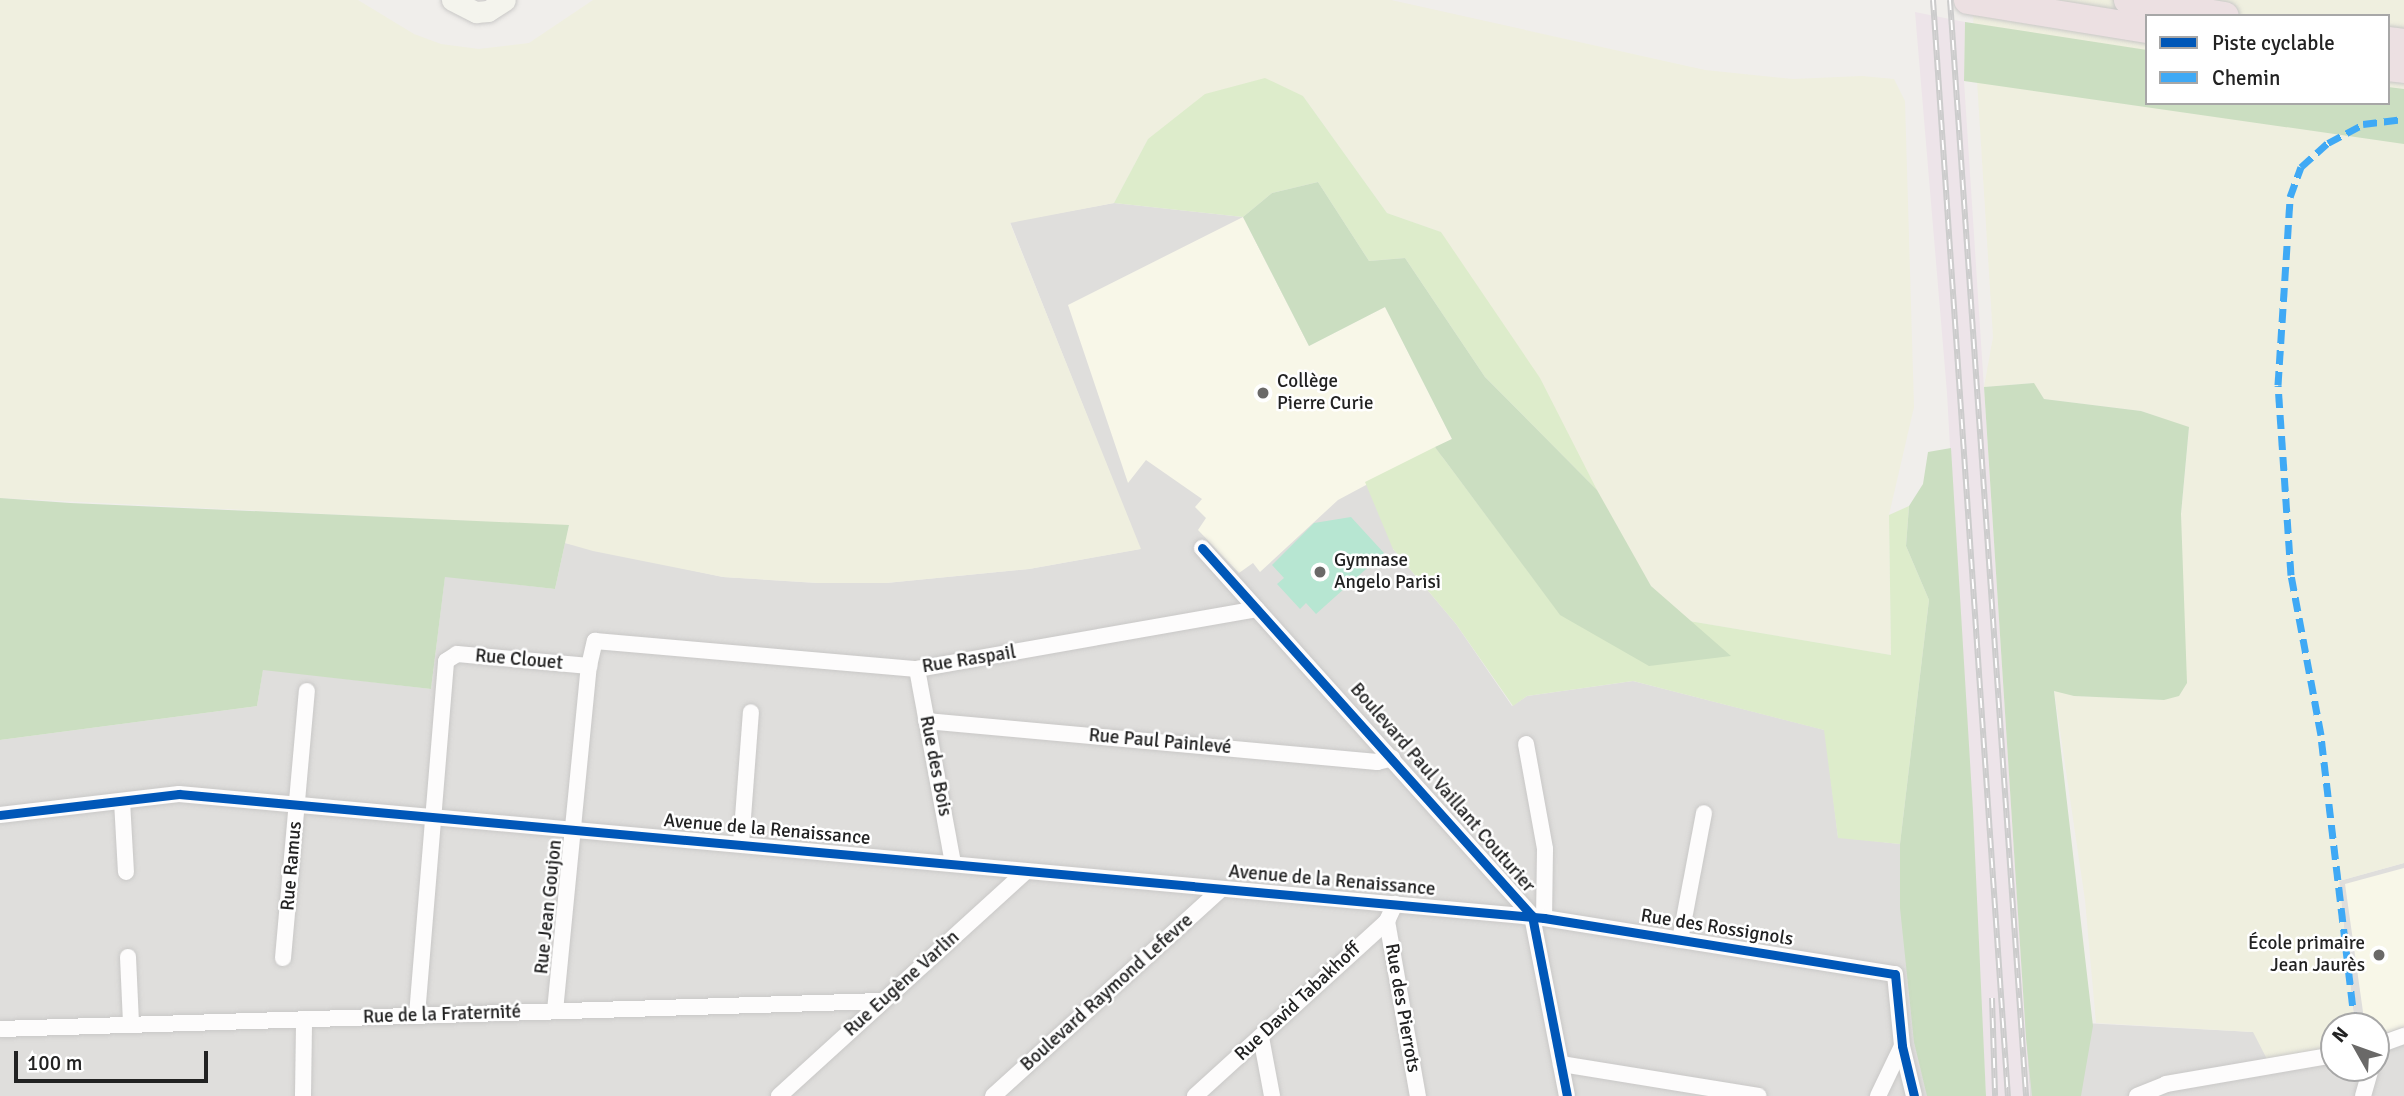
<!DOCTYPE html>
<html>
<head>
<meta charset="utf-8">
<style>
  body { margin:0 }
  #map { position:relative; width:2404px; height:1096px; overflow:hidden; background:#f0eeeb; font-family:Signika,sans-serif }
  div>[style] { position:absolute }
  .residential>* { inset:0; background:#dfdedc }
  .industrial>* { inset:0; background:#ede4e9 }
  .education>* { inset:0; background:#f8f7e8 }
  .farmland>* { inset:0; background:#efefdf }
  .grass>* { inset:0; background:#ddeccb }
  .forest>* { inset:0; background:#cbdec1 }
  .pitch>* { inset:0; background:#b7e6d2 }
  .roads { filter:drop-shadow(0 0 2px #c9c8c7) drop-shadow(0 0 2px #c9c8c7) }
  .street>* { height:16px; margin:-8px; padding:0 8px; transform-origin:8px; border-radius:8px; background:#fdfcfc }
  .secondary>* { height:21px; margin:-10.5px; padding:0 10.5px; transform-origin:10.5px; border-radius:10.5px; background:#f4f4ed }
  .highway>* { height:28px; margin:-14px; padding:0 14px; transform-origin:14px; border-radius:14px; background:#ece0e2 }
  .rail>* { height:6px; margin-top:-3px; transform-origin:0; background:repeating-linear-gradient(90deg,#fff 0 10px,#ccc 0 20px); box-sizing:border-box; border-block:2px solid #ccc }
  .quiet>* { height:7px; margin-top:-3.5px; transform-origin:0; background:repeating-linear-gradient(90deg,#3fa9f5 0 14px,transparent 0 21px) }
  .cycleway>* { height:9px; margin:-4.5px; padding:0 4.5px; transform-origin:4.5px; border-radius:4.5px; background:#0057b8 }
  .dots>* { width:19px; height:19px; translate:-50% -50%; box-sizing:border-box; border:4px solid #fff; border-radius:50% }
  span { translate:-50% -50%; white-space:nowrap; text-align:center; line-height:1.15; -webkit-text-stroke:5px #fff; paint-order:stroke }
  .poi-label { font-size:19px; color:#222 }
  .left { translate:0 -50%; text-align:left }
  .right { translate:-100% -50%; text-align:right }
  .street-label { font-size:19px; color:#222 }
  .legend { position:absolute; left:2145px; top:14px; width:245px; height:91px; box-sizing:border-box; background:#fff; border:2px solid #a7a7a7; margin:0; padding:9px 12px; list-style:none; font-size:21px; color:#222 }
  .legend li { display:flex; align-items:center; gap:14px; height:35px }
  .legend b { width:35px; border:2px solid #a7a7a7 }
  .north { position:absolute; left:2320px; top:1012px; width:70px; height:70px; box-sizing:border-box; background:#fff; border:2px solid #a7a7a7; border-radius:50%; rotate:310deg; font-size:19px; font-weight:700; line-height:28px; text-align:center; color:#222 }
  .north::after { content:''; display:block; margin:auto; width:24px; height:32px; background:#6a6968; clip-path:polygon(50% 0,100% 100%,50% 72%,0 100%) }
  .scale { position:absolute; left:14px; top:1051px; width:194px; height:32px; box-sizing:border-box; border:4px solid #222; border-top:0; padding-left:9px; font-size:21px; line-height:24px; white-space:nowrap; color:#222; -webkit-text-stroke:5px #fff; paint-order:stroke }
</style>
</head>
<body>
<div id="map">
  <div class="residential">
    <div style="clip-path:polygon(1114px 203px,1243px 217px,1309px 346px,1452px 439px,1393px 549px,1456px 624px,1512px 706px,1527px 696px,1633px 681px,1825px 730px,1838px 837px,1900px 844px,1986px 1096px,0 1096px,0 740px,257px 706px,263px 669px,431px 689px,445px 576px,555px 589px,565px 543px,723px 577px,818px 583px,886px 583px,1029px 569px,1140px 549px,1010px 222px)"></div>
    <div style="clip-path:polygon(2404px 863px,2404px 1096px,2030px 1096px,2025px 1020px,2253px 1032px,2334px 1055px,2334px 1068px,2376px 1068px,2376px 1026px,2355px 1026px,2339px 881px)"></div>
  </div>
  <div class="industrial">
    <div style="clip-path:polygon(1915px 12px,1965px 22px,1964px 81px,2030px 1096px,1986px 1096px,1947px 393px)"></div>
  </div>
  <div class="education">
    <div style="clip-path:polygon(1243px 217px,1309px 346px,1385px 307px,1452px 439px,1338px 500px,1260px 572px,1253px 563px,1239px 573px,1198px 530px,1206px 518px,1195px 507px,1202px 499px,1146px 460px,1128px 483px,1068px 305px)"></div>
    <div style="clip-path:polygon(2404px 868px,2404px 1027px,2376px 1036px,2376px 1026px,2365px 1026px,2345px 884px)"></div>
  </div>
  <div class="farmland">
    <div style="clip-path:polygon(0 0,358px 0,414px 34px,441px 44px,479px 49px,529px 43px,593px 0,1391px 0,1705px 70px,1793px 79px,1862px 76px,1894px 79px,1905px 101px,1914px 407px,1889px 515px,1891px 655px,1689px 621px,1651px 586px,1441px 232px,1387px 213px,1303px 96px,1148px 139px,1114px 203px,1010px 223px,1141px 549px,1029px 569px,886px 583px,818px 583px,723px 577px,593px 551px,565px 543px,569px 526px,0 498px)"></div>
    <div style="clip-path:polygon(evenodd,1972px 0,2404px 0,2404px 863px,2339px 881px,2355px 1026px,2334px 1026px,2334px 1055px,2270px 1065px,2253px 1032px,2096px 1023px,2085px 900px,2054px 690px,2075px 696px,2164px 700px,2189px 428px,2141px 411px,2044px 399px,2033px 383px,1984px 387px,1993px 337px,1972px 0,2147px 16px,2388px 16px,2388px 103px,2147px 103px,2147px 16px)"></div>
  </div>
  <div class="grass">
    <div style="clip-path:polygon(1265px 78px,1303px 96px,1387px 213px,1441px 232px,1540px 378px,1597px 490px,1485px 377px,1405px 258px,1369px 261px,1318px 182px,1272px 193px,1243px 217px,1114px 203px,1148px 139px,1205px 94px)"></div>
    <div style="clip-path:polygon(1435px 447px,1560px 614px,1730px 656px,1689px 621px,1891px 655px,1889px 515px,1909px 506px,1906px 546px,1929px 600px,1900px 844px,1838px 838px,1824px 730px,1633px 681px,1527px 696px,1513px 706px,1456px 624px,1393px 549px,1365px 482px)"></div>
  </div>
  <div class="forest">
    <div style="clip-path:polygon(1965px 22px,2147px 50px,2147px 103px,2388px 103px,2388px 87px,2404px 89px,2404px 144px,1964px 81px)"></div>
    <div style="clip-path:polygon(1318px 182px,1369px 261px,1405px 258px,1485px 377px,1597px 490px,1651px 586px,1731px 656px,1649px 666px,1560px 615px,1435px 447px,1452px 439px,1385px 307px,1309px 346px,1243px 217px,1272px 193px)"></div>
    <div style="clip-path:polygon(2034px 383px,2044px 399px,2141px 411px,2189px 427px,2181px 514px,2187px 683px,2179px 696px,2164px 700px,2074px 696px,2054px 691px,2093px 1026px,2081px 1096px,2032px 1096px,2026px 1038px,1984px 387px)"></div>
    <div style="clip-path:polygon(1951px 448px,1973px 811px,1986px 1096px,1927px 1096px,1914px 1042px,1900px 908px,1900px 844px,1929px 600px,1906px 546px,1909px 506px,1923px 484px,1928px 452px)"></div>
    <div style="clip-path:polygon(0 498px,70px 503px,569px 525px,555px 589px,445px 577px,431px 689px,263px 670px,257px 706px,0 740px)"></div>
  </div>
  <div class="pitch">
    <div style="clip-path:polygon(1351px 517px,1384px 553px,1316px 614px,1306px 603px,1300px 609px,1277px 584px,1284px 578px,1272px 565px,1314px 523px)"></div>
  </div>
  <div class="roads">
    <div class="street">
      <div style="left:1202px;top:548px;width:494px;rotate:48.1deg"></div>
      <div style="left:1532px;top:916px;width:183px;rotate:79deg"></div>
      <div style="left:917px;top:669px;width:198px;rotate:79.5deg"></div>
      <div style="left:926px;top:721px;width:453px;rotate:5.2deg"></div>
      <div style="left:1377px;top:762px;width:16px;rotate:-14deg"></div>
      <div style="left:1526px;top:744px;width:107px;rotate:79.7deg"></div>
      <div style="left:1545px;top:849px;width:69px;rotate:90.8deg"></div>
      <div style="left:122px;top:801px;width:71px;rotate:86.8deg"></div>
      <div style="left:0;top:815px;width:180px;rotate:-6.7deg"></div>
      <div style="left:179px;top:794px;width:1371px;rotate:5.19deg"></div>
      <div style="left:1544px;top:918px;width:355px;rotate:9.1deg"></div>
      <div style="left:1895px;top:974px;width:72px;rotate:84.4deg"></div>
      <div style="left:1902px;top:1046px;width:51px;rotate:76.5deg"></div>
      <div style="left:741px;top:844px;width:132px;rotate:-85.7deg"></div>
      <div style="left:1387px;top:921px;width:178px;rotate:80deg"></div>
      <div style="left:1680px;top:940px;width:129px;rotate:-79.3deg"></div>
      <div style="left:128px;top:957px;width:65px;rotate:87.4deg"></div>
      <div style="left:283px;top:958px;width:268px;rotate:-84.9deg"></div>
      <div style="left:555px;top:1011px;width:347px;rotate:-84.4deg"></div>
      <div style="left:589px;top:666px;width:26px;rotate:-77deg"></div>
      <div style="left:595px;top:641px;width:323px;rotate:5deg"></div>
      <div style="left:917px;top:669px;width:345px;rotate:-10deg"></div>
      <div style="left:417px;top:1015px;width:355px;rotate:-85.3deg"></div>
      <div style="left:446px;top:661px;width:13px;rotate:-32deg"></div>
      <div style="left:457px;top:654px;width:133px;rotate:5.2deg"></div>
      <div style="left:0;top:1029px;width:883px;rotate:-1.82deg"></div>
      <div style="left:1261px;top:1037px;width:60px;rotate:79.4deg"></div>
      <div style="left:2376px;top:1046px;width:30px;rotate:-20deg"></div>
      <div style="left:1561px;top:1064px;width:200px;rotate:9.2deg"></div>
      <div style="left:303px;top:1096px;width:76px;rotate:-89.2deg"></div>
      <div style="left:779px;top:1096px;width:331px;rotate:-42.3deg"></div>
      <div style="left:993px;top:1096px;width:308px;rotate:-42.2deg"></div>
      <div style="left:1195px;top:1096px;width:260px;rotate:-42.3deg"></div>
      <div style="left:1387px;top:921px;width:19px;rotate:-65deg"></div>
      <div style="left:1878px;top:1096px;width:55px;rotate:-64.4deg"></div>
      <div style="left:2137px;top:1096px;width:31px;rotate:-22deg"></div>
      <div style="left:2166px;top:1084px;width:170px;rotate:-9.8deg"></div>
      <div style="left:2363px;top:1096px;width:29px;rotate:-74deg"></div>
    </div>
    <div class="secondary">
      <div style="left:452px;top:0;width:27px;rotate:27deg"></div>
      <div style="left:476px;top:12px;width:12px;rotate:-5deg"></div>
      <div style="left:488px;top:11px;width:20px;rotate:-33deg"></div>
    </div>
    <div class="highway">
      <div style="left:1968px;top:0;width:181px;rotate:9.2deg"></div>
      <div style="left:2128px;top:0;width:98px;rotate:9.4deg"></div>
      <div style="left:2388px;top:41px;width:16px;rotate:7deg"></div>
      <div style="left:2388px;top:67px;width:16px;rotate:7deg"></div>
    </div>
  </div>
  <div class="rail">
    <div style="left:1933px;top:0;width:1099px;rotate:86.09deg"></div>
    <div style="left:1950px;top:0;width:1099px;rotate:86.03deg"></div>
    <div style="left:1992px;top:998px;width:98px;rotate:88.2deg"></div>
  </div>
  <div class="quiet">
    <div style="left:2355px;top:1026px;width:293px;rotate:-96.7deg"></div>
    <div style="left:2321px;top:735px;width:163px;rotate:-100.6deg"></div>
    <div style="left:2291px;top:575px;width:190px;rotate:-93.9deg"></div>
    <div style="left:2278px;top:385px;width:188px;rotate:-86.3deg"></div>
    <div style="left:2290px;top:197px;width:32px;rotate:-70deg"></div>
    <div style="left:2301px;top:167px;width:36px;rotate:-42deg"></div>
    <div style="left:2328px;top:143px;width:40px;rotate:-28deg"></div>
    <div style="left:2363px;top:124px;width:41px;rotate:-7deg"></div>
  </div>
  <div class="cycleway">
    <div style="left:1202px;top:548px;width:494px;rotate:48.1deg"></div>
    <div style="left:1532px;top:916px;width:183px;rotate:79deg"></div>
    <div style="left:0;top:815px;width:180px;rotate:-6.7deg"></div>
    <div style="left:179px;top:794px;width:1371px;rotate:5.19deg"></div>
    <div style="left:1544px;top:918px;width:355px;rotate:9.1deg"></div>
    <div style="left:1895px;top:974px;width:72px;rotate:84.4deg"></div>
    <div style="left:1902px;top:1046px;width:51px;rotate:76.5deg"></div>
  </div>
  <div class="dots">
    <div style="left:1263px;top:393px;background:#6a6968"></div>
    <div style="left:1320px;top:572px;background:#6a6968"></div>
    <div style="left:2379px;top:955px;background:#6a6968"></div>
  </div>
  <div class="poi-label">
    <span class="left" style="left:1277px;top:393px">Collège<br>Pierre Curie</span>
    <span class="left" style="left:1334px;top:572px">Gymnase<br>Angelo Parisi</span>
    <span class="right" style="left:2365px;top:955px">École primaire<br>Jean Jaurès</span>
  </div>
  <div class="street-label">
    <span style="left:519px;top:660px;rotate:5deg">Rue Clouet</span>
    <span style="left:969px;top:660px;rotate:-9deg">Rue Raspail</span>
    <span style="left:1160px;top:742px;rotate:5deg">Rue Paul Painlevé</span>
    <span style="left:935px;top:766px;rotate:79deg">Rue des Bois</span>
    <span style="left:1442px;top:788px;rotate:49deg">Boulevard Paul Vaillant Couturier</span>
    <span style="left:767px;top:830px;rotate:5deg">Avenue de la Renaissance</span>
    <span style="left:292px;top:866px;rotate:-85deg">Rue Ramus</span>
    <span style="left:1332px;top:881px;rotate:5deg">Avenue de la Renaissance</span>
    <span style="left:549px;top:907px;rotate:-84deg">Rue Jean Goujon</span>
    <span style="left:1717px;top:928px;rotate:9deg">Rue des Rossignols</span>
    <span style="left:902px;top:984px;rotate:-42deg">Rue Eugène Varlin</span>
    <span style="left:1107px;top:993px;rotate:-42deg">Boulevard Raymond Lefevre</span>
    <span style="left:1298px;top:1002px;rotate:-43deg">Rue David Tabakhoff</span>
    <span style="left:1402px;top:1008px;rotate:80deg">Rue des Pierrots</span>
    <span style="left:442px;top:1015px;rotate:-2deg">Rue de la Fraternité</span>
  </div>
  <ul class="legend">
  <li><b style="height:9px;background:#0057b8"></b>Piste cyclable</li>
  <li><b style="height:9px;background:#3fa9f5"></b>Chemin</li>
  </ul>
  <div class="north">N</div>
  <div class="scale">100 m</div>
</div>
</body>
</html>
